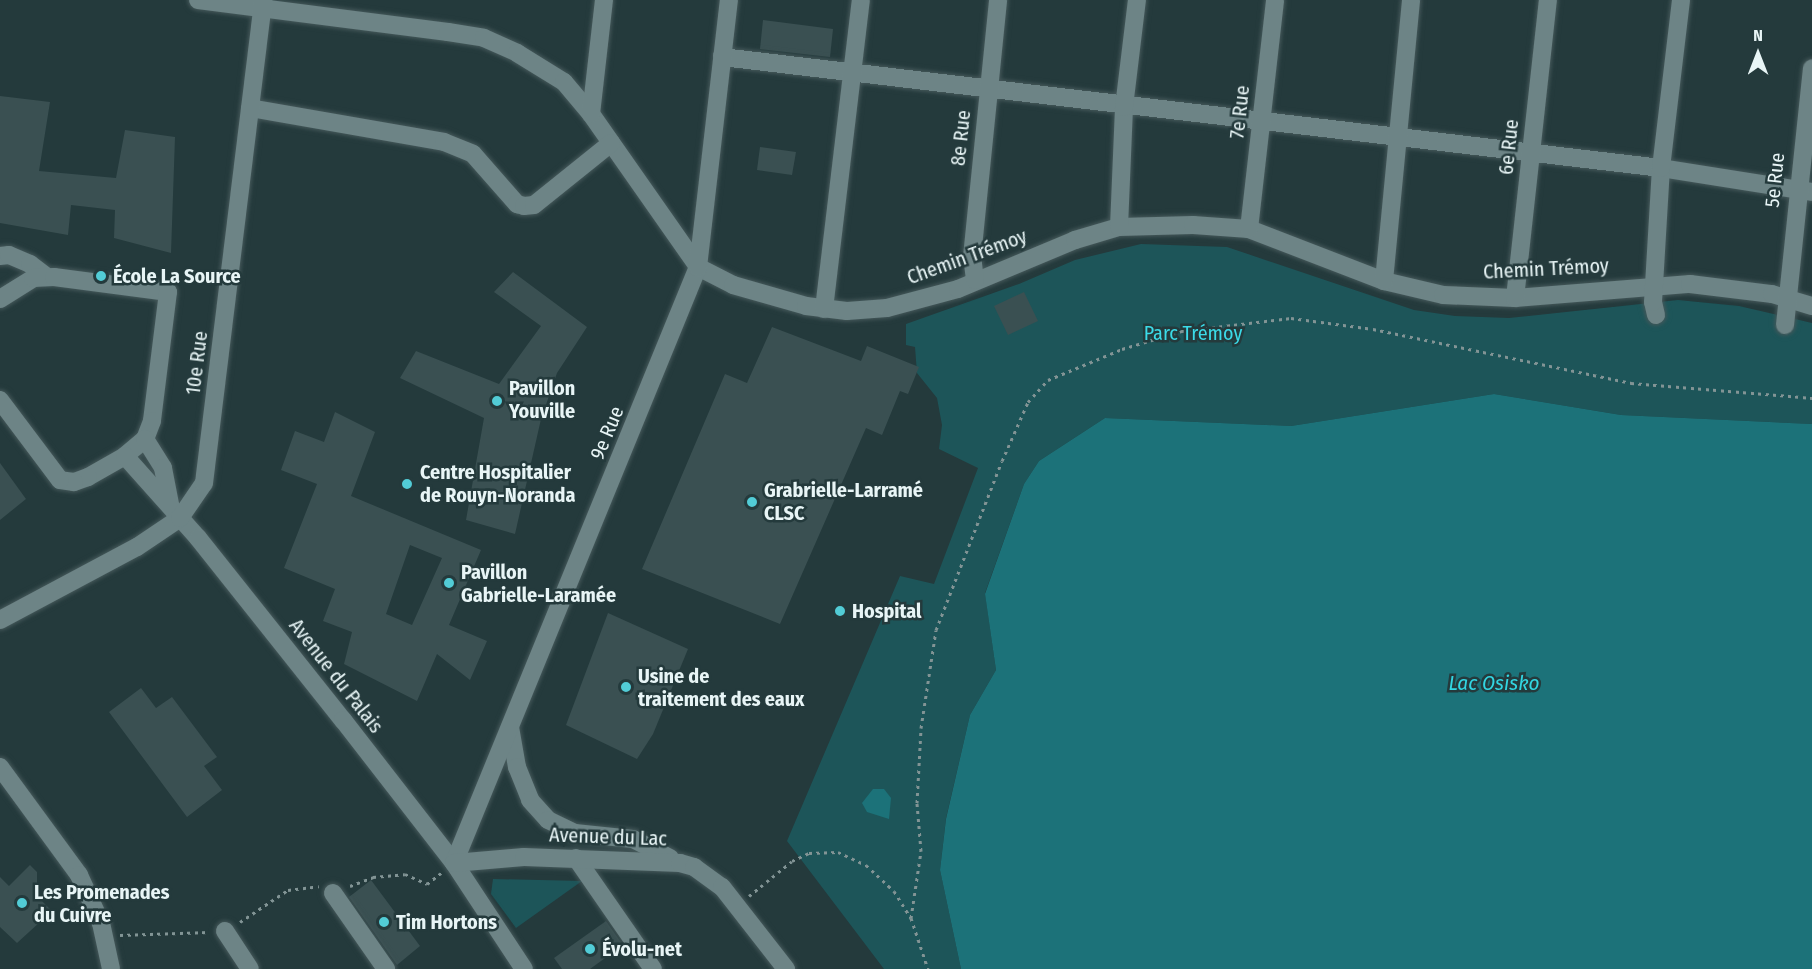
<!DOCTYPE html>
<html>
<head>
<meta charset="utf-8">
<style>
  body { margin:0 }
  #map { position:relative; width:1812px; height:969px; overflow:hidden; background:#243a3c; font-family:"Fira Sans Condensed",sans-serif }
  div>[style] { position:absolute }
  .green>* { inset:0; background:#1d5559 }
  .water>* { inset:0; background:#1c7279 }
  .building>* { inset:0; background:#3a5052 }
  .path>* { height:3px; margin-top:-1.5px; transform-origin:0; background:repeating-linear-gradient(90deg,#829495 0 3px,transparent 0 7.5px) }
  .roads { filter:drop-shadow(0 0 2px #45585a) drop-shadow(0 0 2px #45585a) }
  .minor>* { height:18px; margin:-9px; padding:0 9px; transform-origin:9px; border-radius:9px; background:#6d8486 }
  .dots>* { width:16px; height:16px; translate:-50% -50%; box-sizing:border-box; border:3px solid #243a3c; border-radius:50% }
  span { translate:-50% -50%; white-space:nowrap; text-align:center; line-height:1.15; -webkit-text-stroke:5px #243a3c; paint-order:stroke }
  .street-label { font-size:20px; color:#e8f5f6 }
  .poi-label { font-size:20px; color:#e8f5f6; font-weight:700 }
  .left { translate:0 -50%; text-align:left }
  .park-label { font-size:20px; color:#3bdbe8 }
  .water-label { font-size:21px; color:#32d6e2; font-style:italic }
  .north { position:absolute; left:1728px; top:24px; width:60px; height:60px; -webkit-text-stroke:4px #243a3c; paint-order:stroke; rotate:0deg; font-size:16px; font-weight:700; line-height:24px; text-align:center; color:#e8f5f6 }
  .north::after { content:''; display:block; margin:auto; width:21px; height:27px; background:#e8f5f6; clip-path:polygon(50% 0,100% 100%,50% 72%,0 100%) }
</style>
</head>
<body>
<div id="map">
  <div class="green">
    <div style="clip-path:polygon(1141px 244px,1227px 247px,1414px 310px,1455px 316px,1509px 318px,1678px 300px,1739px 306px,1812px 323px,1812px 424px,1621px 415px,1494px 394px,1291px 426px,1105px 418px,1039px 461px,1024px 484px,985px 593px,996px 670px,970px 715px,946px 818px,940px 870px,961px 969px,884px 969px,787px 841px,900px 576px,934px 584px,978px 468px,939px 449px,942px 425px,937px 398px,917px 373px,915px 347px,906px 345px,906px 324px,1019px 284px,1075px 260px)"></div>
    <div style="clip-path:polygon(493px 879px,582px 881px,516px 928px,491px 894px)"></div>
  </div>
  <div class="water">
    <div style="clip-path:polygon(1494px 394px,1621px 415px,1812px 424px,1812px 969px,961px 969px,940px 870px,946px 819px,970px 715px,996px 670px,985px 594px,1024px 484px,1039px 461px,1105px 418px,1291px 426px)"></div>
    <div style="clip-path:polygon(873px 789px,884px 789px,891px 798px,889px 819px,867px 812px,862px 803px)"></div>
  </div>
  <div class="building">
    <div style="clip-path:polygon(763px 20px,833px 29px,830px 57px,760px 49px)"></div>
    <div style="clip-path:polygon(0 96px,50px 102px,39px 171px,116px 178px,125px 130px,175px 137px,171px 253px,114px 238px,115px 210px,71px 205px,68px 235px,0 223px)"></div>
    <div style="clip-path:polygon(760px 147px,796px 152px,792px 175px,757px 170px)"></div>
    <div style="clip-path:polygon(513px 272px,587px 327px,557px 373px,541px 419px,515px 534px,466px 520px,484px 418px,400px 378px,416px 351px,499px 384px,541px 326px,494px 292px)"></div>
    <div style="clip-path:polygon(1024px 292px,1038px 321px,1008px 335px,994px 306px)"></div>
    <div style="clip-path:polygon(772px 327px,861px 361px,867px 346px,919px 367px,908px 394px,900px 391px,882px 435px,866px 428px,780px 624px,642px 569px,725px 374px,747px 383px)"></div>
    <div style="clip-path:polygon(evenodd,335px 412px,375px 432px,351px 496px,481px 550px,449px 625px,487px 641px,470px 680px,437px 654px,417px 701px,344px 664px,352px 632px,323px 621px,335px 589px,284px 568px,317px 484px,281px 470px,295px 431px,324px 442px,335px 412px,410px 545px,442px 558px,412px 625px,386px 614px,410px 545px)"></div>
    <div style="clip-path:polygon(0 463px,26px 499px,0 520px)"></div>
    <div style="clip-path:polygon(608px 613px,688px 649px,653px 734px,637px 759px,566px 725px)"></div>
    <div style="clip-path:polygon(141px 688px,156px 708px,172px 697px,217px 757px,204px 766px,222px 790px,187px 817px,109px 712px)"></div>
    <div style="clip-path:polygon(30px 865px,37px 872px,37px 896px,52px 911px,17px 943px,0 927px,0 877px,9px 886px)"></div>
    <div style="clip-path:polygon(371px 880px,420px 946px,397px 965px,349px 897px)"></div>
    <div style="clip-path:polygon(606px 921px,623px 945px,590px 969px,562px 969px,554px 958px)"></div>
  </div>
  <div class="path">
    <div style="left:350px;top:886px;width:25px;rotate:-21deg"></div>
    <div style="left:373px;top:877px;width:32px;rotate:-5deg"></div>
    <div style="left:405px;top:874px;width:24px;rotate:24deg"></div>
    <div style="left:427px;top:884px;width:18px;rotate:-38deg"></div>
    <div style="left:749px;top:896px;width:55px;rotate:-39.1deg"></div>
    <div style="left:792px;top:861px;width:19px;rotate:-25deg"></div>
    <div style="left:809px;top:853px;width:29px;rotate:-2deg"></div>
    <div style="left:838px;top:852px;width:31px;rotate:25deg"></div>
    <div style="left:866px;top:865px;width:38px;rotate:43deg"></div>
    <div style="left:894px;top:891px;width:32px;rotate:58deg"></div>
    <div style="left:911px;top:918px;width:54px;rotate:71.6deg"></div>
    <div style="left:911px;top:918px;width:68px;rotate:-81.5deg"></div>
    <div style="left:921px;top:851px;width:48px;rotate:-94.8deg"></div>
    <div style="left:917px;top:803px;width:75px;rotate:-86.9deg"></div>
    <div style="left:921px;top:728px;width:99px;rotate:-81.3deg"></div>
    <div style="left:936px;top:630px;width:181px;rotate:-68.7deg"></div>
    <div style="left:1002px;top:461px;width:64px;rotate:-66.2deg"></div>
    <div style="left:1028px;top:402px;width:30px;rotate:-48deg"></div>
    <div style="left:1048px;top:380px;width:80px;rotate:-22.7deg"></div>
    <div style="left:1122px;top:349px;width:63px;rotate:-16.7deg"></div>
    <div style="left:1182px;top:331px;width:110px;rotate:-6.8deg"></div>
    <div style="left:1291px;top:318px;width:83px;rotate:7.6deg"></div>
    <div style="left:1373px;top:329px;width:264px;rotate:11.8deg"></div>
    <div style="left:1631px;top:383px;width:182px;rotate:4.7deg"></div>
    <div style="left:240px;top:922px;width:58px;rotate:-33.7deg"></div>
    <div style="left:288px;top:890px;width:31px;rotate:-7deg"></div>
    <div style="left:120px;top:935px;width:90px;rotate:-1.9deg"></div>
  </div>
  <div class="roads">
    <div class="minor">
      <div style="left:198px;top:0;width:252px;rotate:7.3deg"></div>
      <div style="left:448px;top:32px;width:36px;rotate:9deg"></div>
      <div style="left:484px;top:38px;width:36px;rotate:24deg"></div>
      <div style="left:517px;top:53px;width:55px;rotate:31.7deg"></div>
      <div style="left:564px;top:82px;width:42px;rotate:49.8deg"></div>
      <div style="left:591px;top:114px;width:187px;rotate:55deg"></div>
      <div style="left:698px;top:267px;width:39px;rotate:27deg"></div>
      <div style="left:733px;top:285px;width:76px;rotate:16deg"></div>
      <div style="left:806px;top:306px;width:41px;rotate:7deg"></div>
      <div style="left:847px;top:311px;width:40px;rotate:-4.3deg"></div>
      <div style="left:887px;top:308px;width:73px;rotate:-15deg"></div>
      <div style="left:958px;top:289px;width:127px;rotate:-22.7deg"></div>
      <div style="left:1075px;top:240px;width:46px;rotate:-16.5deg"></div>
      <div style="left:1119px;top:227px;width:74px;rotate:-1.5deg"></div>
      <div style="left:1193px;top:225px;width:56px;rotate:4.1deg"></div>
      <div style="left:1249px;top:229px;width:145px;rotate:21.1deg"></div>
      <div style="left:1384px;top:281px;width:61px;rotate:13.3deg"></div>
      <div style="left:1443px;top:295px;width:72px;rotate:2.4deg"></div>
      <div style="left:1515px;top:298px;width:176px;rotate:-4.6deg"></div>
      <div style="left:1690px;top:284px;width:83px;rotate:7deg"></div>
      <div style="left:1772px;top:294px;width:42px;rotate:16.7deg"></div>
      <div style="left:722px;top:57px;width:946px;rotate:6.74deg"></div>
      <div style="left:1661px;top:168px;width:153px;rotate:9deg"></div>
      <div style="left:250px;top:108px;width:197px;rotate:9.9deg"></div>
      <div style="left:444px;top:142px;width:31px;rotate:22deg"></div>
      <div style="left:473px;top:154px;width:67px;rotate:48.7deg"></div>
      <div style="left:517px;top:204px;width:7px;rotate:16deg"></div>
      <div style="left:524px;top:206px;width:10px;rotate:-6deg"></div>
      <div style="left:534px;top:205px;width:99px;rotate:-38.8deg"></div>
      <div style="left:591px;top:114px;width:115px;rotate:-83.5deg"></div>
      <div style="left:1119px;top:227px;width:120px;rotate:-87.6deg"></div>
      <div style="left:1124px;top:107px;width:108px;rotate:-83.1deg"></div>
      <div style="left:1249px;top:229px;width:230px;rotate:-83.5deg"></div>
      <div style="left:0;top:256px;width:9px;rotate:-6deg"></div>
      <div style="left:9px;top:255px;width:23px;rotate:23deg"></div>
      <div style="left:30px;top:264px;width:21px;rotate:37deg"></div>
      <div style="left:975px;top:280px;width:23px;rotate:-97deg"></div>
      <div style="left:972px;top:257px;width:258px;rotate:-84.2deg"></div>
      <div style="left:1384px;top:281px;width:282px;rotate:-84.5deg"></div>
      <div style="left:1515px;top:298px;width:300px;rotate:-83.7deg"></div>
      <div style="left:0;top:299px;width:39px;rotate:-32deg"></div>
      <div style="left:33px;top:278px;width:21px;rotate:-3deg"></div>
      <div style="left:54px;top:277px;width:115px;rotate:7.5deg"></div>
      <div style="left:168px;top:292px;width:130px;rotate:97.1deg"></div>
      <div style="left:152px;top:421px;width:19px;rotate:111deg"></div>
      <div style="left:145px;top:439px;width:26px;rotate:140deg"></div>
      <div style="left:125px;top:456px;width:43px;rotate:150.4deg"></div>
      <div style="left:88px;top:477px;width:15px;rotate:160deg"></div>
      <div style="left:74px;top:482px;width:14px;rotate:-172deg"></div>
      <div style="left:60px;top:480px;width:100px;rotate:-126.9deg"></div>
      <div style="left:824px;top:309px;width:311px;rotate:-83.2deg"></div>
      <div style="left:1656px;top:315px;width:13px;rotate:-103deg"></div>
      <div style="left:1653px;top:302px;width:134px;rotate:-86.6deg"></div>
      <div style="left:1661px;top:168px;width:169px;rotate:-83.2deg"></div>
      <div style="left:1785px;top:325px;width:258px;rotate:-84deg"></div>
      <div style="left:145px;top:439px;width:34px;rotate:58deg"></div>
      <div style="left:163px;top:468px;width:38px;rotate:79deg"></div>
      <div style="left:125px;top:456px;width:110px;rotate:48.3deg"></div>
      <div style="left:198px;top:538px;width:233px;rotate:51.5deg"></div>
      <div style="left:343px;top:720px;width:181px;rotate:52.2deg"></div>
      <div style="left:454px;top:863px;width:127px;rotate:56.6deg"></div>
      <div style="left:0;top:620px;width:155px;rotate:-28.1deg"></div>
      <div style="left:137px;top:547px;width:52px;rotate:-34deg"></div>
      <div style="left:180px;top:518px;width:42px;rotate:-55.6deg"></div>
      <div style="left:204px;top:483px;width:487px;rotate:-83deg"></div>
      <div style="left:510px;top:727px;width:41px;rotate:80.1deg"></div>
      <div style="left:517px;top:767px;width:35px;rotate:68deg"></div>
      <div style="left:530px;top:800px;width:27px;rotate:48deg"></div>
      <div style="left:548px;top:820px;width:30px;rotate:26deg"></div>
      <div style="left:575px;top:833px;width:58px;rotate:5.9deg"></div>
      <div style="left:633px;top:839px;width:42px;rotate:27.2deg"></div>
      <div style="left:0;top:767px;width:134px;rotate:53.8deg"></div>
      <div style="left:79px;top:875px;width:53px;rotate:65.4deg"></div>
      <div style="left:101px;top:923px;width:47px;rotate:77.7deg"></div>
      <div style="left:576px;top:858px;width:135px;rotate:55.3deg"></div>
      <div style="left:454px;top:863px;width:644px;rotate:-67.74deg"></div>
      <div style="left:698px;top:267px;width:269px;rotate:-83.4deg"></div>
      <div style="left:454px;top:863px;width:70px;rotate:-4.9deg"></div>
      <div style="left:524px;top:857px;width:156px;rotate:2.2deg"></div>
      <div style="left:680px;top:863px;width:15px;rotate:16deg"></div>
      <div style="left:694px;top:867px;width:34px;rotate:36deg"></div>
      <div style="left:722px;top:887px;width:104px;rotate:52deg"></div>
      <div style="left:333px;top:893px;width:93px;rotate:55.1deg"></div>
      <div style="left:225px;top:931px;width:45px;rotate:56.7deg"></div>
    </div>
  </div>
  <div class="dots">
    <div style="left:101px;top:276px;background:#52ccd6"></div>
    <div style="left:497px;top:401px;background:#52ccd6"></div>
    <div style="left:407px;top:484px;background:#52ccd6"></div>
    <div style="left:752px;top:502px;background:#52ccd6"></div>
    <div style="left:449px;top:583px;background:#52ccd6"></div>
    <div style="left:840px;top:611px;background:#52ccd6"></div>
    <div style="left:626px;top:687px;background:#52ccd6"></div>
    <div style="left:22px;top:903px;background:#52ccd6"></div>
    <div style="left:384px;top:922px;background:#52ccd6"></div>
    <div style="left:590px;top:949px;background:#52ccd6"></div>
  </div>
  <div class="street-label">
    <span style="left:1240px;top:112px;rotate:-84deg">7e Rue</span>
    <span style="left:961px;top:138px;rotate:-84deg">8e Rue</span>
    <span style="left:1509px;top:147px;rotate:-84deg">6e Rue</span>
    <span style="left:1775px;top:180px;rotate:-84deg">5e Rue</span>
    <span style="left:967px;top:257px;rotate:-20deg">Chemin Trémoy</span>
    <span style="left:1546px;top:269px;rotate:-3deg">Chemin Trémoy</span>
    <span style="left:197px;top:363px;rotate:-83deg">10e Rue</span>
    <span style="left:607px;top:433px;rotate:-67deg">9e Rue</span>
    <span style="left:336px;top:676px;rotate:52deg">Avenue du Palais</span>
    <span style="left:608px;top:837px;rotate:2deg">Avenue du Lac</span>
  </div>
  <div class="poi-label">
    <span class="left" style="left:113px;top:276px">École La Source</span>
    <span class="left" style="left:509px;top:400px">Pavillon<br>Youville</span>
    <span class="left" style="left:420px;top:484px">Centre Hospitalier<br>de Rouyn-Noranda</span>
    <span class="left" style="left:764px;top:502px">Grabrielle-Larramé<br>CLSC</span>
    <span class="left" style="left:461px;top:584px">Pavillon<br>Gabrielle-Laramée</span>
    <span class="left" style="left:852px;top:611px">Hospital</span>
    <span class="left" style="left:638px;top:688px">Usine de<br>traitement des eaux</span>
    <span class="left" style="left:34px;top:904px">Les Promenades<br>du Cuivre</span>
    <span class="left" style="left:396px;top:922px">Tim Hortons</span>
    <span class="left" style="left:602px;top:949px">Évolu-net</span>
  </div>
  <div class="park-label">
    <span style="left:1193px;top:333px">Parc Trémoy</span>
  </div>
  <div class="water-label">
    <span style="left:1494px;top:683px">Lac Osisko</span>
  </div>
  <div class="north">N</div>
</div>
</body>
</html>
